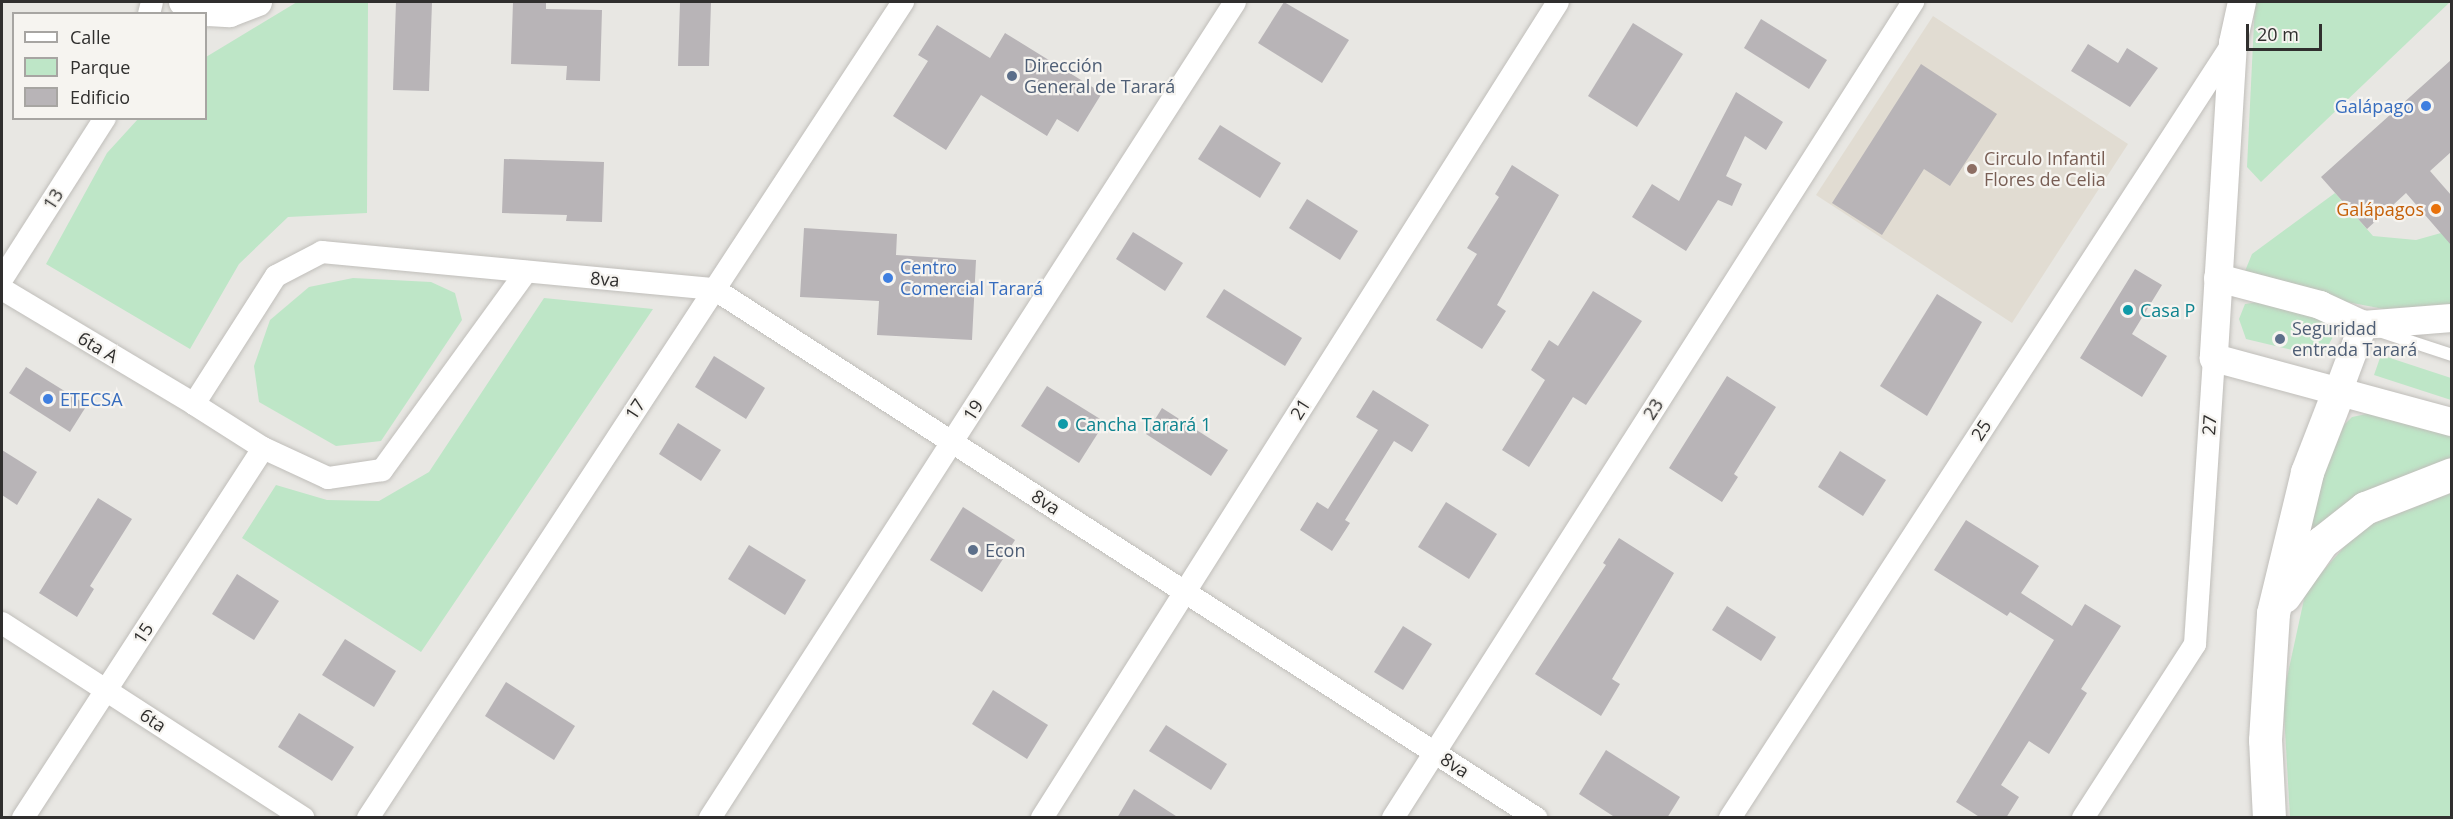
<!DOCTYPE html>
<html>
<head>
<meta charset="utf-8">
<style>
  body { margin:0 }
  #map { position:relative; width:2453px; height:819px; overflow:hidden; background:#e8e7e3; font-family:"Open Sans",sans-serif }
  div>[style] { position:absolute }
  .built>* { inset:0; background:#e1dcd2 }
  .green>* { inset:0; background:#bee6c7 }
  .building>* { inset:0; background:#b8b4b7 }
  .roads { filter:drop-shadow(0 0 2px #c0beba) drop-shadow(0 0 2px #c0beba) }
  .service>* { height:12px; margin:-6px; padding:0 6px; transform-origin:6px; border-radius:6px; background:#fff }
  .minor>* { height:22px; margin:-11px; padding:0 11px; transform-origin:11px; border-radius:11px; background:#fff }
  .tertiary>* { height:28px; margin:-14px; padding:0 14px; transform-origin:14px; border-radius:14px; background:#fff }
  .trunk>* { height:33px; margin:-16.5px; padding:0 16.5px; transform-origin:16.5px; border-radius:16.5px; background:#fff }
  .dots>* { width:16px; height:16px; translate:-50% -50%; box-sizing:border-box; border:3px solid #f6f4f0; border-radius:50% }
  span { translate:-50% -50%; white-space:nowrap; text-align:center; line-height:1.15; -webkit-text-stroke:4.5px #f6f4f0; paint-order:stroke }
  .service-label { font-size:18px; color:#4e5e75 }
  .left { translate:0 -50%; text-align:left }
  .shop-label { font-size:18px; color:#366cbe }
  .right { translate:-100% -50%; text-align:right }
  .education-label { font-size:18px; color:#785e54 }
  .street-label { font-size:18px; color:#302f2e }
  .food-label { font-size:18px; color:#c56008 }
  .culture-label { font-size:18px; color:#0d838f }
  .frame { position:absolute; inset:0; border:3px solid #302f2e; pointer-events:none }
  .legend { position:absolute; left:12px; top:12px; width:195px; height:108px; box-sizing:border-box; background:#f6f4f0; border:2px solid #a7a5a2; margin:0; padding:8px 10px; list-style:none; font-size:18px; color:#302f2e }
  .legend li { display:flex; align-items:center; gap:12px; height:30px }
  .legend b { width:30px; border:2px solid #a7a5a2 }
  .scale { position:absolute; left:2246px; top:24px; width:76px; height:27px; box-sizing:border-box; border:3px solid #302f2e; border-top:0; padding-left:8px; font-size:18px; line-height:21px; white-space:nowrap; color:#302f2e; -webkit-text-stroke:4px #f6f4f0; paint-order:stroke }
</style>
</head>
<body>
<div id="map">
  <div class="built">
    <div style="clip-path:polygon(1933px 16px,2128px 144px,2012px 323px,1816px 195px)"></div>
  </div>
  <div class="green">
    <div style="clip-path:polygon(297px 2px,368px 2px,367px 213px,288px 217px,239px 264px,190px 349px,46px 264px,107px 153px,138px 119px,206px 118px,206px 57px)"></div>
    <div style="clip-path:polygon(2255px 2px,2450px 2px,2261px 182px,2247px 167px)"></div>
    <div style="clip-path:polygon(2335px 193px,2373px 236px,2416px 240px,2441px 233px,2451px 224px,2451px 304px,2384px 309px,2299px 293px,2245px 271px,2252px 254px)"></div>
    <div style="clip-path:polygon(353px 278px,431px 282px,455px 293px,462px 320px,381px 441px,336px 446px,259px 402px,254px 366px,270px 320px,309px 287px)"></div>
    <div style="clip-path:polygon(544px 298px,653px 309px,421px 652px,242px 538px,276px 485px,327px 500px,379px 501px,429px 472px)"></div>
    <div style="clip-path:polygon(2258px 302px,2324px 319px,2335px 333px,2322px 357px,2246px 339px,2239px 319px,2245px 304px)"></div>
    <div style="clip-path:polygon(2381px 355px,2451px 378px,2451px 400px,2374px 375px)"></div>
    <div style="clip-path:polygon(2376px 412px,2451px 433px,2451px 458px,2353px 498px,2298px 542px,2335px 434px,2352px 417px)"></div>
    <div style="clip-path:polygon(2451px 493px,2451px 817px,2290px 817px,2283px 696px,2306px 590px,2361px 528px)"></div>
  </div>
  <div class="building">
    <div style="clip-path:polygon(396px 2px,432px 2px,429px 91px,393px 90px)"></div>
    <div style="clip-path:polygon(513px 2px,546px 2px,546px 9px,602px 10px,600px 81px,566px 80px,567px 66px,511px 64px)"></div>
    <div style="clip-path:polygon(680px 2px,711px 2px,709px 66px,678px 66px)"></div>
    <div style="clip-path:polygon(1284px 2px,1349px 40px,1322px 83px,1258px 43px)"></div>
    <div style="clip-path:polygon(1761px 19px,1827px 60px,1809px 89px,1744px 48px)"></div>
    <div style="clip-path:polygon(1633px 23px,1683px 54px,1637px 127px,1588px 96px)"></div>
    <div style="clip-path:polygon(937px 25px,990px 58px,1005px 33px,1102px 93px,1078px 132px,1057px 119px,1047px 136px,981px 95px,946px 150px,893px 116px,928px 61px,918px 55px)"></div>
    <div style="clip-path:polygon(2088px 44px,2118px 63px,2127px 48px,2158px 68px,2130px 107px,2071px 71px)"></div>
    <div style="clip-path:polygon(2451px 60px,2451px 152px,2430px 171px,2451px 195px,2451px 245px,2406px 193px,2367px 229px,2321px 177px)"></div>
    <div style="clip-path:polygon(1921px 64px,1997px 114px,1950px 186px,1924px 169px,1882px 235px,1832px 203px)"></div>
    <div style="clip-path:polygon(1736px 92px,1783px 122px,1766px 150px,1745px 136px,1726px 176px,1742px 184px,1732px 206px,1718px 200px,1686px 251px,1632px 217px,1652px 184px,1679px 201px)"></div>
    <div style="clip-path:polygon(1220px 125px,1281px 163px,1260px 198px,1198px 159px)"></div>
    <div style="clip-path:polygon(504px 159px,604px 162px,602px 222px,566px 221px,567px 215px,502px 213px)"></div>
    <div style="clip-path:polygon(1512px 165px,1559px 195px,1497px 305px,1506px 311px,1482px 349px,1436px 320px,1477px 254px,1467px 248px,1499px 197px,1495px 194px)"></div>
    <div style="clip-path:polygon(1307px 199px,1358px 231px,1340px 260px,1289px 228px)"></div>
    <div style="clip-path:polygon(804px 228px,897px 234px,896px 255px,976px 260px,972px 340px,877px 335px,879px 301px,800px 297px)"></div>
    <div style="clip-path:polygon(1133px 232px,1183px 263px,1165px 291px,1116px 259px)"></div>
    <div style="clip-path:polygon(2135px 269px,2162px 285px,2132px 334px,2167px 356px,2142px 397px,2080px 358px)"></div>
    <div style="clip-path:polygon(1224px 289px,1302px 338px,1285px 366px,1206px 317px)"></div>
    <div style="clip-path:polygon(1593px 291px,1642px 321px,1586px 405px,1573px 397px,1529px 467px,1502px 450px,1545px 380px,1531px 370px,1549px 340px,1558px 346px)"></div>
    <div style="clip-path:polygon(1937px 294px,1982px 322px,1927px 416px,1880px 386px)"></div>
    <div style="clip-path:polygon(714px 356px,765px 388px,746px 419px,695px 387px)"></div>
    <div style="clip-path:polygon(26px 367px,87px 405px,70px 432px,9px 393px)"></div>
    <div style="clip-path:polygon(1727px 376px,1776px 407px,1734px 474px,1738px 477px,1722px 502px,1669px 468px)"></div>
    <div style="clip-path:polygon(1047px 386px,1105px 422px,1079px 463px,1021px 426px)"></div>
    <div style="clip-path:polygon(1373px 390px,1429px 425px,1412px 452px,1394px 441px,1345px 520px,1350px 523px,1332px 551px,1300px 530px,1317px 502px,1328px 509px,1378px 430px,1356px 417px)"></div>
    <div style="clip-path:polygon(1162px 408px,1228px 450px,1211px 476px,1146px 434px)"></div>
    <div style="clip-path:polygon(678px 423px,721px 450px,701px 481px,659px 454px)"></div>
    <div style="clip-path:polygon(2px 450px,37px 472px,17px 505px,2px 495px)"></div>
    <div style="clip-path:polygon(1840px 451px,1886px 480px,1863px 516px,1818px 487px)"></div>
    <div style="clip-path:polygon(98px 498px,132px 519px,90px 586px,94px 589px,77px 617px,39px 593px)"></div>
    <div style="clip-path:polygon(1446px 502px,1497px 534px,1469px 579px,1418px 547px)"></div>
    <div style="clip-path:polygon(963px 507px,1015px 540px,982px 592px,930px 560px)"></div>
    <div style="clip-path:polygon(1966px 520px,2039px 566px,2021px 593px,2072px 626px,2085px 604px,2121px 626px,2081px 689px,2087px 693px,2049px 754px,2029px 741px,2001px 785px,2019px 797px,2006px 818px,1981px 818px,1956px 802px,2054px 640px,2010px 612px,2007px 616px,1934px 570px)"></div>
    <div style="clip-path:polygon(1619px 538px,1674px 573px,1612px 679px,1620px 684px,1601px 716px,1535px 674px,1606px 565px,1603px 563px)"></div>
    <div style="clip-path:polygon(749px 545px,806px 580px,785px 615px,728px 579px)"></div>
    <div style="clip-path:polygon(237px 574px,279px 601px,254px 640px,212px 614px)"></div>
    <div style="clip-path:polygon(1727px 606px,1776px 637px,1761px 661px,1712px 630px)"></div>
    <div style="clip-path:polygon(1403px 626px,1432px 644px,1403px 690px,1374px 672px)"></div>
    <div style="clip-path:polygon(345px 639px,396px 671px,374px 707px,322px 675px)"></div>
    <div style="clip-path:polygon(506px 682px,575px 726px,554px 760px,485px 716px)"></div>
    <div style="clip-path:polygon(993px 690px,1048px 725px,1027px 759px,972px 724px)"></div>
    <div style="clip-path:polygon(299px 713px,354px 747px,332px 781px,278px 747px)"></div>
    <div style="clip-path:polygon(1166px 725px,1227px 764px,1211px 790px,1149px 751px)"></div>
    <div style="clip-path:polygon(1606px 750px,1680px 797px,1667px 818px,1616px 818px,1579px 794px)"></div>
    <div style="clip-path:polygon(1134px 789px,1179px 818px,1117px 818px)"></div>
  </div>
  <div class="roads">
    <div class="service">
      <div style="left:2382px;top:332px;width:74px;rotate:18.2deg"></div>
    </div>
    <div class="minor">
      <div style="left:149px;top:14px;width:12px;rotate:-76deg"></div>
      <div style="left:526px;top:272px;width:245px;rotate:126deg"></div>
      <div style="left:382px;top:470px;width:55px;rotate:171.6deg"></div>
      <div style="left:328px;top:478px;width:72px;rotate:-155.2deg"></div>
      <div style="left:263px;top:448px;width:82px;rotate:-147.5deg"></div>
      <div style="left:194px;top:404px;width:152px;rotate:-57.4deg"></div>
      <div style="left:276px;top:276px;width:52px;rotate:-27.6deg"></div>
      <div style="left:322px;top:252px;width:394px;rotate:5.4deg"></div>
      <div style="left:714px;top:289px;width:978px;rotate:32.76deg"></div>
      <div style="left:2px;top:279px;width:191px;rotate:-57.4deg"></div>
      <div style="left:2px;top:289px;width:224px;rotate:30.9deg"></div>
      <div style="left:2px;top:623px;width:359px;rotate:32.9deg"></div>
      <div style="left:23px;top:818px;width:441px;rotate:-57deg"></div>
      <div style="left:368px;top:818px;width:976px;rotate:-56.75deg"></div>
      <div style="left:710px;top:818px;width:970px;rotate:-57.24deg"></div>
      <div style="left:1042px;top:818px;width:965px;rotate:-57.69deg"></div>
      <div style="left:1393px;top:818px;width:968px;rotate:-57.49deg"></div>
      <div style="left:1730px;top:818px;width:924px;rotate:-57.02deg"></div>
      <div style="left:2083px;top:818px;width:207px;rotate:-57.2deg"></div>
      <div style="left:2195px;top:644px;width:287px;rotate:-86.2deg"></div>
    </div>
    <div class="tertiary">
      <div style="left:183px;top:2px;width:27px;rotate:22deg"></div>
      <div style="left:208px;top:12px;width:22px;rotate:3deg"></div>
      <div style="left:230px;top:13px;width:30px;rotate:-21deg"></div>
      <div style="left:2242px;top:2px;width:42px;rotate:102.4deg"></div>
      <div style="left:2233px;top:43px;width:316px;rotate:93.5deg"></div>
      <div style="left:2214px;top:358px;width:246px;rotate:15.1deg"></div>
      <div style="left:2218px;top:278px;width:106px;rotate:14.8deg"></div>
      <div style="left:2320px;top:305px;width:47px;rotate:24.9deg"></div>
      <div style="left:2363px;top:325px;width:89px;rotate:-4.5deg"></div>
      <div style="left:2338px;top:392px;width:72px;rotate:-69.5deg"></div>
    </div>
    <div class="trunk">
      <div style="left:2284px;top:596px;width:66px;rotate:-54.9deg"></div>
      <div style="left:2322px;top:542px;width:55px;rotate:-38.3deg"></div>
      <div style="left:2365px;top:508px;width:93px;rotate:-21.3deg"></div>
      <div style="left:2269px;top:818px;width:78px;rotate:-92.9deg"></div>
      <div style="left:2265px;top:740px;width:127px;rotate:-86.4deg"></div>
      <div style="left:2273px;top:613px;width:145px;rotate:-76.4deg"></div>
      <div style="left:2307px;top:472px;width:86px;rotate:-68.8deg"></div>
    </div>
  </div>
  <div class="dots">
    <div style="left:1012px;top:76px;background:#5c6f8a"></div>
    <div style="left:2426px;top:106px;background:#3f7fe0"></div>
    <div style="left:1972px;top:169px;background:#8d6e63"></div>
    <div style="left:2436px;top:209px;background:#e8710a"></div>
    <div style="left:888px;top:278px;background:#3f7fe0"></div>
    <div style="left:2128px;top:310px;background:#0f9aa8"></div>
    <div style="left:2280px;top:339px;background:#5c6f8a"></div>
    <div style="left:48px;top:399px;background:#3f7fe0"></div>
    <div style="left:1063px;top:424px;background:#0f9aa8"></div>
    <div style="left:973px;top:550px;background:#5c6f8a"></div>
  </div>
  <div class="service-label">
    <span class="left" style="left:1024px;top:76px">Dirección<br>General de Tarará</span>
    <span class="left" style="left:2292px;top:339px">Seguridad<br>entrada Tarará</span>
    <span class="left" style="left:985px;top:550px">Econ</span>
  </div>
  <div class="shop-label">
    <span class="right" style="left:2414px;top:106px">Galápago</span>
    <span class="left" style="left:900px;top:278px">Centro<br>Comercial Tarará</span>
    <span class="left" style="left:60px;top:399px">ETECSA</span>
  </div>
  <div class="education-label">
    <span class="left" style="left:1984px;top:169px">Circulo Infantil<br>Flores de Celia</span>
  </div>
  <div class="street-label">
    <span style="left:53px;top:199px;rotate:-57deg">13</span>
    <span style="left:605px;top:279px;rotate:5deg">8va</span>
    <span style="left:98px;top:347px;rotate:31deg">6ta A</span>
    <span style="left:635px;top:409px;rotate:-57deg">17</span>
    <span style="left:1300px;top:409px;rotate:-58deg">21</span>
    <span style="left:1653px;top:409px;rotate:-57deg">23</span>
    <span style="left:973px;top:410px;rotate:-57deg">19</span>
    <span style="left:2209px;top:425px;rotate:-86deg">27</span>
    <span style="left:1981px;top:430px;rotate:-57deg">25</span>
    <span style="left:1046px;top:502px;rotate:33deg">8va</span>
    <span style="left:143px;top:633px;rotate:-57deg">15</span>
    <span style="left:153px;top:720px;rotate:33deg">6ta</span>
    <span style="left:1455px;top:765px;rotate:33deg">8va</span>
  </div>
  <div class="food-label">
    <span class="right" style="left:2424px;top:209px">Galápagos</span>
  </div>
  <div class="culture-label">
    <span class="left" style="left:2140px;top:310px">Casa P</span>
    <span class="left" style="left:1075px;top:424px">Cancha Tarará 1</span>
  </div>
  <div class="frame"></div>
  <ul class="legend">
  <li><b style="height:8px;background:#fff"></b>Calle</li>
  <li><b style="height:16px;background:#bee6c7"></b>Parque</li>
  <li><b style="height:16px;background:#b8b4b7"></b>Edificio</li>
  </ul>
  <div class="scale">20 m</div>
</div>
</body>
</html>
